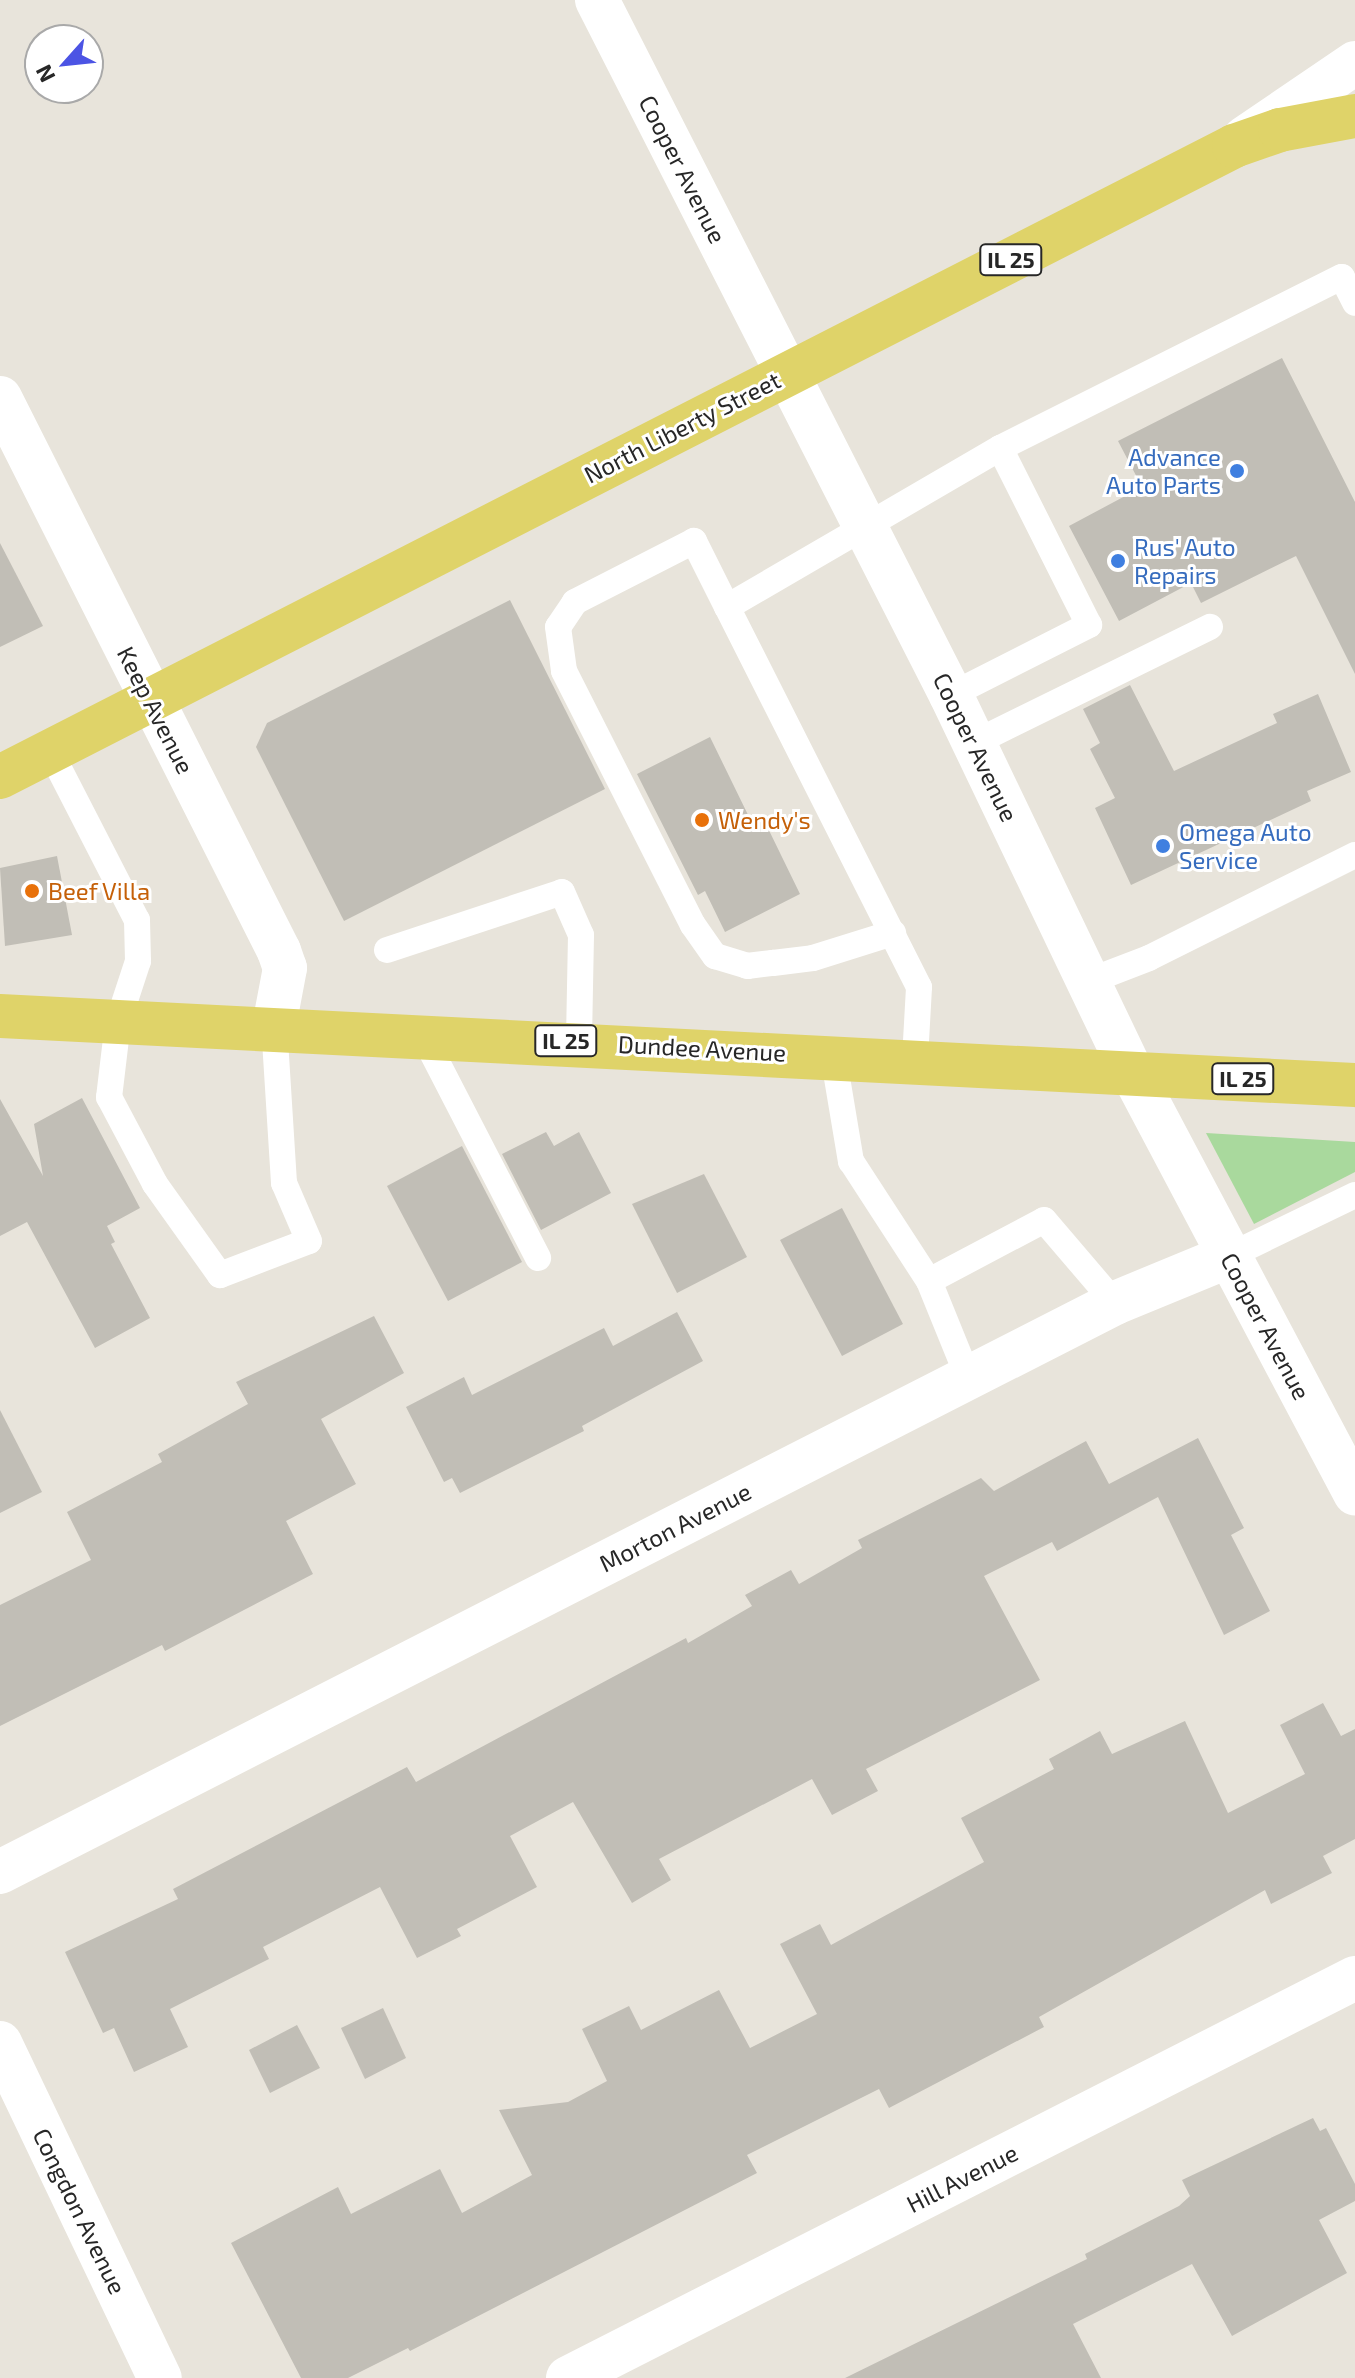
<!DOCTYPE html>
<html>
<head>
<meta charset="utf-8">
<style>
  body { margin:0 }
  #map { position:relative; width:1355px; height:2378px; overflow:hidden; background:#e8e4db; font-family:"Exo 2",sans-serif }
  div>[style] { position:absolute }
  .green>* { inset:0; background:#a9d99d }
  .building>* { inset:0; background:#c1beb6 }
  .lane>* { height:26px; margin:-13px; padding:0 13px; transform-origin:13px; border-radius:13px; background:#fff }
  .street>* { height:44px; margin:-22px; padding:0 22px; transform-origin:22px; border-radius:22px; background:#fff }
  .secondary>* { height:44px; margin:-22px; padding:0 22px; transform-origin:22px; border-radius:22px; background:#fff }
  .primary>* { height:44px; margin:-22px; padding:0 22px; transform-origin:22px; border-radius:22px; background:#dfd369 }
  .dots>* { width:22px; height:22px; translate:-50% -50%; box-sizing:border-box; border:4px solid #fff; border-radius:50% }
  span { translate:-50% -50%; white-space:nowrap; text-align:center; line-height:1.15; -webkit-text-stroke:6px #fff; paint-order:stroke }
  .shield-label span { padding:2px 6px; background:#fff; border:2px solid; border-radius:6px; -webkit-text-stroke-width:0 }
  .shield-label { font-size:22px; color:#272727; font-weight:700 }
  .street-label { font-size:24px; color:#272727 }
  .shop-label { font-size:24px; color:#366cbe }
  .right { translate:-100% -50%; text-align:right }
  .left { translate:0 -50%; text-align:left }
  .food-label { font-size:24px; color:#c56008 }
  .north { position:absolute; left:24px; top:24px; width:80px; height:80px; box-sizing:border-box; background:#fff; border:2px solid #a9a9a9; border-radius:50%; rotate:243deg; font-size:22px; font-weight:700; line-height:32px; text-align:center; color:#272727 }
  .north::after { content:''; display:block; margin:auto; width:28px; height:36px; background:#4c54e4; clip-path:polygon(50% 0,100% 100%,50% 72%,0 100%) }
</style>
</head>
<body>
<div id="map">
  <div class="green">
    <div style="clip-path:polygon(1206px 1133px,1355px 1142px,1355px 1172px,1254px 1224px)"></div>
  </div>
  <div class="building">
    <div style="clip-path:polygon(1282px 358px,1355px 502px,1355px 674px,1296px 556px,1201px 603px,1191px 583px,1119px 621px,1069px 526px,1142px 487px,1118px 441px)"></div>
    <div style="clip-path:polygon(0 543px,43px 626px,0 647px)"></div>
    <div style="clip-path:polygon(510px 600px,605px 789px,344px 921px,256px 747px,267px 723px)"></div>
    <div style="clip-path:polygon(1130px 685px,1174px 771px,1277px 723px,1273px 714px,1318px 694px,1351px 772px,1307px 791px,1311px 801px,1131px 885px,1095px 808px,1115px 798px,1090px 749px,1100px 743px,1083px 709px)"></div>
    <div style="clip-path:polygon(710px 737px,751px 821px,762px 816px,800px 894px,725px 932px,705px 891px,698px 895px,637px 774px)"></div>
    <div style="clip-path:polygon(57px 856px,72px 935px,5px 946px,0 868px)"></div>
    <div style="clip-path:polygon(82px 1098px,140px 1208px,107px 1226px,115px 1242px,111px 1244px,150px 1318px,95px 1348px,27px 1222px,0 1236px,0 1099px,43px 1176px,34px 1124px)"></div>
    <div style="clip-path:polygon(546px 1132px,554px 1146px,579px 1132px,611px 1193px,541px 1230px,502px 1154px)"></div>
    <div style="clip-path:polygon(462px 1146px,522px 1262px,448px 1301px,387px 1186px)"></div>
    <div style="clip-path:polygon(704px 1174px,747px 1257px,677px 1293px,632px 1204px)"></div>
    <div style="clip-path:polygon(842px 1208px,903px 1324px,842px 1356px,780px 1240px)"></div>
    <div style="clip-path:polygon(677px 1312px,703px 1361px,582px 1426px,584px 1431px,460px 1493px,452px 1478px,444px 1482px,406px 1407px,464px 1377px,472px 1395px,604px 1328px,613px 1346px)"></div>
    <div style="clip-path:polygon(374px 1316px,404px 1373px,321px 1419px,356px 1484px,286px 1521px,313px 1574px,165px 1651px,162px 1645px,0 1726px,0 1605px,91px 1560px,67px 1512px,162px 1462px,158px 1454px,248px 1404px,236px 1382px)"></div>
    <div style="clip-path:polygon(0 1410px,42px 1492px,0 1513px)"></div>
    <div style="clip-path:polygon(1198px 1438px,1244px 1528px,1231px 1535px,1270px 1611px,1224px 1635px,1158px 1497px,1057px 1551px,1052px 1542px,984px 1576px,1040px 1680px,866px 1769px,878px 1791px,832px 1815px,812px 1779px,659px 1859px,671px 1880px,632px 1903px,573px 1802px,510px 1836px,537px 1887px,457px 1929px,461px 1936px,417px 1958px,380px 1887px,263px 1947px,269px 1959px,170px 2009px,188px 2047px,134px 2072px,114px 2028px,103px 2033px,65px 1952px,178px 1899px,173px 1889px,407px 1767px,416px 1782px,686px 1638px,688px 1643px,752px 1606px,745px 1595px,791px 1570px,799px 1584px,862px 1548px,858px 1540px,981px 1478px,994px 1491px,1086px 1441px,1109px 1484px)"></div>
    <div style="clip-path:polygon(1323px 1703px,1341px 1736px,1355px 1729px,1355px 1839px,1323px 1856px,1332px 1873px,1271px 1904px,1265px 1890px,1039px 2017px,1044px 2027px,889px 2108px,879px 2089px,747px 2155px,757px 2173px,410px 2351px,408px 2348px,348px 2378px,301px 2378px,231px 2243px,338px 2187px,351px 2214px,440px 2169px,462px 2213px,532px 2175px,499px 2110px,568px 2102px,607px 2081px,582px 2029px,629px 2006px,641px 2030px,719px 1990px,750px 2048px,817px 2014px,780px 1944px,820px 1924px,831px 1945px,984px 1862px,961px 1818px,1054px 1769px,1049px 1759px,1100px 1731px,1112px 1754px,1185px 1721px,1228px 1813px,1305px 1774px,1280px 1725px)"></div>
    <div style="clip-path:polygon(383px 2008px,406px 2058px,365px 2079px,341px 2028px)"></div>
    <div style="clip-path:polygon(297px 2025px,320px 2068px,270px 2093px,249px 2050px)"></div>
    <div style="clip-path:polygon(1313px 2118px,1320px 2131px,1326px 2128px,1355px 2184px,1355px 2201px,1319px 2220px,1347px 2273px,1232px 2336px,1192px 2264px,1073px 2324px,1101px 2378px,845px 2378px,1087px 2259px,1085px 2254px,1179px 2206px,1190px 2196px,1182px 2180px)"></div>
  </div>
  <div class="lane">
    <div style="left:727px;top:607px;width:74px;rotate:-116.6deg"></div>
    <div style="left:694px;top:541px;width:134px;rotate:152.9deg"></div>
    <div style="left:575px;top:602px;width:30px;rotate:124deg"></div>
    <div style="left:558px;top:627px;width:44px;rotate:82.2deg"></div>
    <div style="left:564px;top:671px;width:285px;rotate:63.1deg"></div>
    <div style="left:693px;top:925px;width:38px;rotate:55deg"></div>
    <div style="left:715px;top:956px;width:34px;rotate:17deg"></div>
    <div style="left:747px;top:966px;width:26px;rotate:-7deg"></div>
    <div style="left:773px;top:963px;width:40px;rotate:-7.1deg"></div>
    <div style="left:813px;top:958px;width:84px;rotate:-17.4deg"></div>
    <div style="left:951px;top:695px;width:155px;rotate:-26.9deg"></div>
    <div style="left:1089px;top:625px;width:198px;rotate:-116.7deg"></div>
    <div style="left:974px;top:743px;width:263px;rotate:-26.2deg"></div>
    <div style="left:50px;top:751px;width:190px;rotate:62.8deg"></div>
    <div style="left:137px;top:920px;width:41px;rotate:88.6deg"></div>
    <div style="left:138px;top:961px;width:64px;rotate:108.2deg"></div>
    <div style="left:118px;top:1022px;width:76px;rotate:96.8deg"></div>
    <div style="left:109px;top:1097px;width:98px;rotate:62.1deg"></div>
    <div style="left:155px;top:1184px;width:112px;rotate:54.5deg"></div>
    <div style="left:220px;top:1275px;width:95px;rotate:-20.9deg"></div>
    <div style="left:309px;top:1241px;width:63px;rotate:-113.3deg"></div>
    <div style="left:284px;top:1183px;width:157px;rotate:-93.6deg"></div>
    <div style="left:387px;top:950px;width:184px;rotate:-18.3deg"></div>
    <div style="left:562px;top:892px;width:47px;rotate:66.2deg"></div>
    <div style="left:581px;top:935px;width:107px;rotate:91.1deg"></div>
    <div style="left:1092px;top:980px;width:61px;rotate:-21.1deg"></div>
    <div style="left:1149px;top:958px;width:230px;rotate:-26.6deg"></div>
    <div style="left:423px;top:1035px;width:251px;rotate:62.7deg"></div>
    <div style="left:833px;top:1054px;width:109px;rotate:80.5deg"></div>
    <div style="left:851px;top:1161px;width:143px;rotate:57deg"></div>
    <div style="left:929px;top:1281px;width:130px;rotate:-27.9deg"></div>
    <div style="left:1044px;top:1220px;width:109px;rotate:49.5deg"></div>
    <div style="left:915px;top:1059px;width:72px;rotate:-86.8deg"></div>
    <div style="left:919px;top:987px;width:426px;rotate:-116.8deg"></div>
    <div style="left:727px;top:607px;width:316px;rotate:-30.2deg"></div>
    <div style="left:1000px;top:448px;width:382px;rotate:-26.6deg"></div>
    <div style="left:1342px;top:277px;width:29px;rotate:63deg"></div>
    <div style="left:1229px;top:1256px;width:140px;rotate:-25.8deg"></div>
    <div style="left:929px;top:1281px;width:104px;rotate:67.9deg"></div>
  </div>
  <div class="street">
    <div style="left:597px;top:0;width:780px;rotate:63.01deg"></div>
    <div style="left:951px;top:695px;width:418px;rotate:64.4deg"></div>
    <div style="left:1132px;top:1072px;width:477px;rotate:62.1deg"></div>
    <div style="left:0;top:398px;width:619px;rotate:63.23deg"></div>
    <div style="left:279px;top:951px;width:18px;rotate:71deg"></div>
    <div style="left:285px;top:968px;width:59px;rotate:100.7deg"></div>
    <div style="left:0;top:1872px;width:1252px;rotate:-27.04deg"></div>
    <div style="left:1115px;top:1303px;width:123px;rotate:-22.4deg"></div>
    <div style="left:568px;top:2378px;width:883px;rotate:-26.94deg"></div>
  </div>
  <div class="secondary">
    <div style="left:1245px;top:138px;width:133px;rotate:-34.3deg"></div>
    <div style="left:0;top:2043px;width:371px;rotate:64.5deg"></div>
  </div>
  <div class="primary">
    <div style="left:0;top:777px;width:1386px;rotate:-27.08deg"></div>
    <div style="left:1234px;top:146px;width:49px;rotate:-19.2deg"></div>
    <div style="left:1280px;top:130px;width:76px;rotate:-10.6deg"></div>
    <div style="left:0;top:1016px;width:1357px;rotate:2.92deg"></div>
  </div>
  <div class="dots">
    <div style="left:1237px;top:471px;background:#3f7fe0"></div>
    <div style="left:1118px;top:561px;background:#3f7fe0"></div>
    <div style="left:702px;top:820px;background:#e8710a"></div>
    <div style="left:1163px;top:846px;background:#3f7fe0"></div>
    <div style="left:32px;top:891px;background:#e8710a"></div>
  </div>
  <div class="shield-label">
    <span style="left:1011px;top:260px">IL 25</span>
    <span style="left:566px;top:1041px">IL 25</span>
    <span style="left:1243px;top:1079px">IL 25</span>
  </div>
  <div class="street-label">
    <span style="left:683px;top:169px;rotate:63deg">Cooper Avenue</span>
    <span style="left:682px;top:427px;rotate:-27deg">North Liberty Street</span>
    <span style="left:156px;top:710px;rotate:63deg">Keep Avenue</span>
    <span style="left:976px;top:747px;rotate:64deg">Cooper Avenue</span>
    <span style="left:702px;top:1048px;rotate:3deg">Dundee Avenue</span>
    <span style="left:1266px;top:1326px;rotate:62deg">Cooper Avenue</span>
    <span style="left:675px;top:1527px;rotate:-27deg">Morton Avenue</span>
    <span style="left:962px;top:2178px;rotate:-27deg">Hill Avenue</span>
    <span style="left:80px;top:2211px;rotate:64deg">Congdon Avenue</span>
  </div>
  <div class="shop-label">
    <span class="right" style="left:1221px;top:471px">Advance<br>Auto Parts</span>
    <span class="left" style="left:1134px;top:561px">Rus' Auto<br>Repairs</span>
    <span class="left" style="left:1179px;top:846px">Omega Auto<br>Service</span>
  </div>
  <div class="food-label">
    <span class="left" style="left:718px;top:820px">Wendy's</span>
    <span class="left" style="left:48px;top:891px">Beef Villa</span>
  </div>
  <div class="north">N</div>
</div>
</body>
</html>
